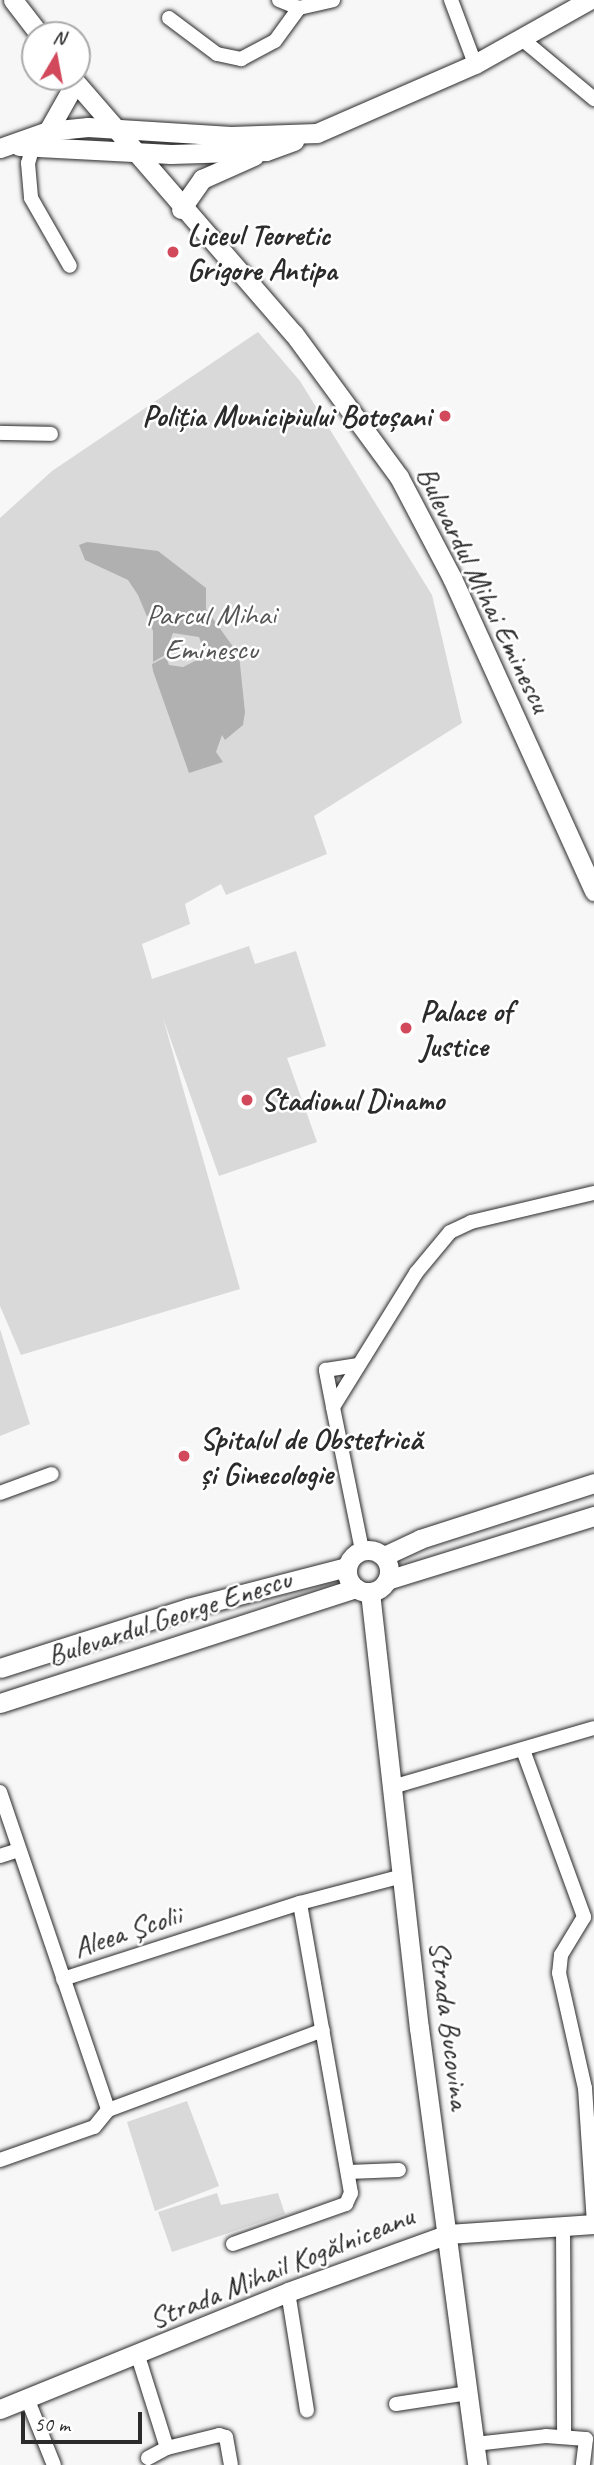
<!DOCTYPE html>
<html>
<head>
<meta charset="utf-8">
<style>
  body { margin:0 }
  #map { position:relative; width:594px; height:2465px; overflow:hidden; background:#f7f7f7; font-family:Caveat,sans-serif }
  div>[style] { position:absolute }
  .green>* { inset:0; background:#d9d9d9 }
  .water>* { inset:0; background:#b0b0b0 }
  .roads { filter:drop-shadow(0 0 2px #2b2b2b) drop-shadow(0 0 2px #2b2b2b) }
  .street>* { height:14px; margin:-7px; padding:0 7px; transform-origin:7px; border-radius:7px; background:#fff }
  .secondary>* { height:19px; margin:-9.5px; padding:0 9.5px; transform-origin:9.5px; border-radius:9.5px; background:#fff }
  .secondary>.ring { margin:-9.5px; padding:0; box-sizing:content-box; background:none; border:19px solid #fff; border-radius:50% }
  .dots>* { width:19px; height:19px; translate:-50% -50%; box-sizing:border-box; border:4px solid #fff; border-radius:50% }
  span { translate:-50% -50%; white-space:nowrap; text-align:center; line-height:1.15; -webkit-text-stroke:5px #fff; paint-order:stroke }
  .poi-label { font-size:30px; color:#2b2b2b; font-weight:700 }
  .left { translate:0 -50%; text-align:left }
  .right { translate:-100% -50%; text-align:right }
  .street-label { font-size:30px; color:#2b2b2b }
  .park-label { font-size:30px; color:#565656 }
  .north { position:absolute; left:21px; top:21px; width:70px; height:70px; box-sizing:border-box; background:#fff; border:2px solid #aaa; border-radius:50%; rotate:10deg; font-size:19px; font-weight:700; line-height:28px; text-align:center; color:#2b2b2b }
  .north::after { content:''; display:block; margin:auto; width:24px; height:32px; background:#d1495b; clip-path:polygon(50% 0,100% 100%,50% 72%,0 100%) }
  .scale { position:absolute; left:21px; top:2412px; width:121px; height:32px; box-sizing:border-box; border:4px solid #2b2b2b; border-top:0; padding-left:9px; font-size:21px; line-height:24px; white-space:nowrap; color:#2b2b2b; -webkit-text-stroke:5px #fff; paint-order:stroke }
</style>
</head>
<body>
<div id="map">
  <div class="green">
    <div style="clip-path:polygon(258px 332px,300px 381px,432px 595px,462px 723px,314px 816px,327px 854px,226px 895px,221px 884px,185px 904px,190px 924px,142px 944px,152px 979px,249px 946px,255px 964px,296px 951px,326px 1046px,287px 1058px,317px 1142px,219px 1176px,163px 1018px,240px 1289px,21px 1355px,0 1306px,0 518px,52px 471px)"></div>
    <div style="clip-path:polygon(0 1329px,30px 1424px,0 1436px)"></div>
    <div style="clip-path:polygon(187px 2101px,219px 2186px,155px 2211px,127px 2122px)"></div>
    <div style="clip-path:polygon(217px 2193px,221px 2205px,278px 2193px,285px 2214px,172px 2252px,158px 2212px)"></div>
  </div>
  <div class="water">
    <div style="clip-path:polygon(87px 542px,158px 551px,206px 588px,206px 609px,239px 655px,245px 712px,243px 725px,225px 740px,222px 735px,216px 752px,223px 762px,189px 773px,153px 671px,152px 664px,166px 657px,169px 665px,183px 667px,197px 660px,203px 648px,199px 637px,173px 633px,165px 655px,153px 662px,153px 631px,138px 595px,128px 580px,85px 560px,79px 545px)"></div>
  </div>
  <div class="roads">
    <div class="street">
      <div style="left:279px;top:0;width:22px;rotate:22deg"></div>
      <div style="left:299px;top:8px;width:35px;rotate:-13deg"></div>
      <div style="left:451px;top:0;width:68px;rotate:69.4deg"></div>
      <div style="left:169px;top:18px;width:60px;rotate:36.9deg"></div>
      <div style="left:217px;top:54px;width:25px;rotate:12deg"></div>
      <div style="left:241px;top:59px;width:38px;rotate:-28deg"></div>
      <div style="left:275px;top:41px;width:41px;rotate:-54deg"></div>
      <div style="left:522px;top:39px;width:94px;rotate:39.8deg"></div>
      <div style="left:33px;top:146px;width:18px;rotate:106deg"></div>
      <div style="left:28px;top:163px;width:35px;rotate:85deg"></div>
      <div style="left:31px;top:198px;width:78px;rotate:60.2deg"></div>
      <div style="left:0;top:433px;width:51px;rotate:1.1deg"></div>
      <div style="left:333px;top:1407px;width:38px;rotate:-101deg"></div>
      <div style="left:326px;top:1370px;width:31px;rotate:-9deg"></div>
      <div style="left:0;top:1493px;width:55px;rotate:-20.1deg"></div>
      <div style="left:362px;top:1550px;width:146px;rotate:-101.5deg"></div>
      <div style="left:333px;top:1407px;width:158px;rotate:-58.2deg"></div>
      <div style="left:416px;top:1273px;width:53px;rotate:-50.3deg"></div>
      <div style="left:450px;top:1232px;width:23px;rotate:-25deg"></div>
      <div style="left:471px;top:1222px;width:126px;rotate:-13.3deg"></div>
      <div style="left:523px;top:1750px;width:178px;rotate:69.9deg"></div>
      <div style="left:584px;top:1917px;width:44px;rotate:121.2deg"></div>
      <div style="left:561px;top:1955px;width:18px;rotate:96deg"></div>
      <div style="left:559px;top:1973px;width:118px;rotate:77.3deg"></div>
      <div style="left:585px;top:2088px;width:136px;rotate:86.2deg"></div>
      <div style="left:392px;top:1787px;width:210px;rotate:-16.3deg"></div>
      <div style="left:0;top:1792px;width:336px;rotate:71.2deg"></div>
      <div style="left:108px;top:2110px;width:22px;rotate:129deg"></div>
      <div style="left:94px;top:2127px;width:100px;rotate:160.7deg"></div>
      <div style="left:0;top:1856px;width:20px;rotate:-18deg"></div>
      <div style="left:63px;top:1979px;width:249px;rotate:-17.8deg"></div>
      <div style="left:108px;top:2110px;width:229px;rotate:-20.4deg"></div>
      <div style="left:348px;top:2172px;width:51px;rotate:-2.2deg"></div>
      <div style="left:563px;top:2225px;width:212px;rotate:89.7deg"></div>
      <div style="left:233px;top:2244px;width:120px;rotate:-19.5deg"></div>
      <div style="left:346px;top:2204px;width:12px;rotate:-66deg"></div>
      <div style="left:351px;top:2193px;width:294px;rotate:-100deg"></div>
      <div style="left:300px;top:1903px;width:106px;rotate:-14.7deg"></div>
      <div style="left:288px;top:2292px;width:120px;rotate:80.9deg"></div>
      <div style="left:138px;top:2356px;width:96px;rotate:72.5deg"></div>
      <div style="left:27px;top:2398px;width:72px;rotate:68.1deg"></div>
      <div style="left:396px;top:2404px;width:73px;rotate:-8.7deg"></div>
      <div style="left:475px;top:2444px;width:71px;rotate:-6.4deg"></div>
      <div style="left:546px;top:2436px;width:40px;rotate:4.3deg"></div>
      <div style="left:586px;top:2439px;width:26px;rotate:97deg"></div>
      <div style="left:148px;top:2458px;width:21px;rotate:-28deg"></div>
      <div style="left:167px;top:2448px;width:54px;rotate:-14deg"></div>
      <div style="left:219px;top:2435px;width:7px;rotate:16deg"></div>
      <div style="left:226px;top:2437px;width:28px;rotate:80deg"></div>
    </div>
    <div class="secondary">
      <div style="left:13px;top:0;width:44px;rotate:52.4deg"></div>
      <div style="left:71px;top:77px;width:340px;rotate:49.1deg"></div>
      <div style="left:294px;top:334px;width:177px;rotate:53.7deg"></div>
      <div style="left:399px;top:477px;width:114px;rotate:62.3deg"></div>
      <div style="left:452px;top:578px;width:344px;rotate:65.6deg"></div>
      <div style="left:48px;top:131px;width:55px;rotate:-60.6deg"></div>
      <div style="left:19px;top:146px;width:152px;rotate:3deg"></div>
      <div style="left:171px;top:154px;width:95px;rotate:-1.8deg"></div>
      <div style="left:266px;top:151px;width:30px;rotate:-20deg"></div>
      <div style="left:0;top:148px;width:51px;rotate:-19.5deg"></div>
      <div style="left:48px;top:131px;width:40px;rotate:-5.7deg"></div>
      <div style="left:88px;top:127px;width:143px;rotate:3.6deg"></div>
      <div style="left:231px;top:136px;width:86px;rotate:-2deg"></div>
      <div style="left:317px;top:133px;width:172px;rotate:-23.6deg"></div>
      <div style="left:475px;top:64px;width:131px;rotate:-29.3deg"></div>
      <div style="left:181px;top:209px;width:37px;rotate:-55deg"></div>
      <div style="left:202px;top:179px;width:57px;rotate:-23.9deg"></div>
      <div class="ring" style="left:347px;top:1550px;width:23px;height:23px"></div>
      <div style="left:384px;top:1556px;width:40px;rotate:-25deg"></div>
      <div style="left:420px;top:1539px;width:183px;rotate:-17.8deg"></div>
      <div style="left:387px;top:1580px;width:217px;rotate:-17.2deg"></div>
      <div style="left:370px;top:1592px;width:439px;rotate:83.6deg"></div>
      <div style="left:419px;top:2028px;width:441px;rotate:82.4deg"></div>
      <div style="left:0;top:1668px;width:197px;rotate:-17.7deg"></div>
      <div style="left:188px;top:1608px;width:164px;rotate:-14.5deg"></div>
      <div style="left:0;top:1703px;width:374px;rotate:-17.9deg"></div>
      <div style="left:0;top:2409px;width:311px;rotate:-22.1deg"></div>
      <div style="left:288px;top:2292px;width:170px;rotate:-19.9deg"></div>
      <div style="left:448px;top:2234px;width:146px;rotate:-3.9deg"></div>
    </div>
  </div>
  <div class="dots">
    <div style="left:173px;top:252px;background:#d1495b"></div>
    <div style="left:445px;top:416px;background:#d1495b"></div>
    <div style="left:406px;top:1028px;background:#d1495b"></div>
    <div style="left:247px;top:1100px;background:#d1495b"></div>
    <div style="left:184px;top:1456px;background:#d1495b"></div>
  </div>
  <div class="poi-label">
    <span class="left" style="left:187px;top:252px">Liceul Teoretic<br>Grigore Antipa</span>
    <span class="right" style="left:431px;top:416px">Poliția Municipiului Botoșani</span>
    <span class="left" style="left:420px;top:1028px">Palace of<br>Justice</span>
    <span class="left" style="left:261px;top:1100px">Stadionul Dinamo</span>
    <span class="left" style="left:200px;top:1456px">Spitalul de Obstetrică<br>și Ginecologie</span>
  </div>
  <div class="street-label">
    <span style="left:484px;top:589px;rotate:64deg">Bulevardul Mihai Eminescu</span>
    <span style="left:169px;top:1617px;rotate:-18deg">Bulevardul George Enescu</span>
    <span style="left:127px;top:1931px;rotate:-18deg">Aleea Școlii</span>
    <span style="left:450px;top:2025px;rotate:83deg">Strada Bucovina</span>
    <span style="left:281px;top:2267px;rotate:-22deg">Strada Mihail Kogălniceanu</span>
  </div>
  <div class="park-label">
    <span style="left:211px;top:631px">Parcul Mihai<br>Eminescu</span>
  </div>
  <div class="north">N</div>
  <div class="scale">50 m</div>
</div>
</body>
</html>
